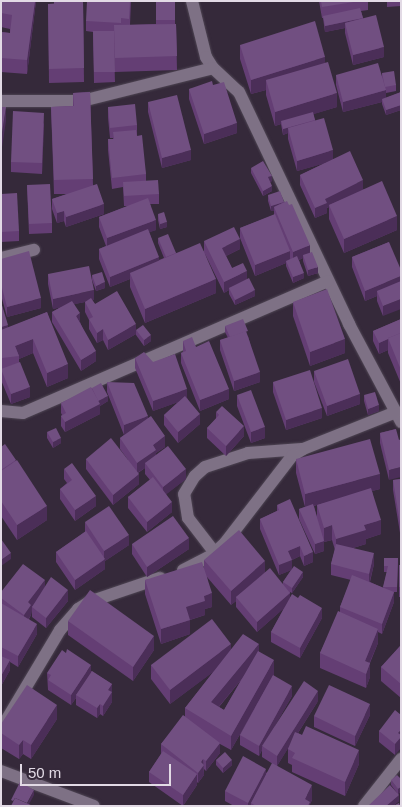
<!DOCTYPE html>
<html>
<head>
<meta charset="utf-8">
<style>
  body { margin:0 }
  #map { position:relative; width:402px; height:807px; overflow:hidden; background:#35293a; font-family:Helvetica,sans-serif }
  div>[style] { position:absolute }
  .roads { filter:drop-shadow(0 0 1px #4f4654) drop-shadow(0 0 1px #4f4654) }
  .minor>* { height:12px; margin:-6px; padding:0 6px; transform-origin:6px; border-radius:6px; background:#7e7185 }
  .wall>* { inset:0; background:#643e74 }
  .shaded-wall>* { inset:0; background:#4b2e58 }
  .building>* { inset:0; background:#714f81 }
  span { translate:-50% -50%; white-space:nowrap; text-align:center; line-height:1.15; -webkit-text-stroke:4.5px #35293a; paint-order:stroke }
  .frame { position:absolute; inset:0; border:2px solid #e2dae5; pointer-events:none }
  .scale { position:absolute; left:20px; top:764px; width:151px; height:22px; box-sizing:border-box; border:2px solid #e2dae5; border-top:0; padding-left:6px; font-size:15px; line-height:18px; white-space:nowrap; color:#e2dae5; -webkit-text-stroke:4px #35293a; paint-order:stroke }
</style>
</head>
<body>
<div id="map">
  <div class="roads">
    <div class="minor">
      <div style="left:192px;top:1px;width:58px;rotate:76deg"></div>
      <div style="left:206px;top:57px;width:13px;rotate:58deg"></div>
      <div style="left:213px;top:68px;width:35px;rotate:43deg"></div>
      <div style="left:239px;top:92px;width:257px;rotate:64.6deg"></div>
      <div style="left:349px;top:324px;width:111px;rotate:62deg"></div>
      <div style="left:1px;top:101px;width:81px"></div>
      <div style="left:82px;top:101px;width:135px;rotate:-14.1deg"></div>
      <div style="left:1px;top:258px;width:34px;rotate:-14deg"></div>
      <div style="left:1px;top:411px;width:22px;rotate:5deg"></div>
      <div style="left:23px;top:413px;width:332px;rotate:-23.4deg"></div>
      <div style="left:215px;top:553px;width:44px;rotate:-127.6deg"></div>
      <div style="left:188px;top:518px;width:24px;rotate:-99deg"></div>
      <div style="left:184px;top:494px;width:21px;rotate:-59deg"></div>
      <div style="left:195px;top:476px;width:13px;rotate:-42deg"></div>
      <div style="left:205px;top:467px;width:45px;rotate:-18deg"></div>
      <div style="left:248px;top:453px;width:54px;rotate:-4.2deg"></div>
      <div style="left:183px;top:570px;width:31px;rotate:-27deg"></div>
      <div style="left:211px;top:556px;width:19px;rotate:-43deg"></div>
      <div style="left:225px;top:543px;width:110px;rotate:-52.4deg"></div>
      <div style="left:292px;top:456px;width:13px;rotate:-32deg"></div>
      <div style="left:303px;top:449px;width:100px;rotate:-21.7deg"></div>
      <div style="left:1px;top:729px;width:115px;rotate:-59.2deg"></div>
      <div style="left:60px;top:630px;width:28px;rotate:-49deg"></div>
      <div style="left:78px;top:609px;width:13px;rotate:-32deg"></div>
      <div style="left:89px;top:602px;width:75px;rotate:-18.7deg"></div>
      <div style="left:1px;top:771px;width:99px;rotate:20.6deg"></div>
      <div style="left:364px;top:806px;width:60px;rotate:-51.8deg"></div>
    </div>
  </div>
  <div class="wall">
    <div style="clip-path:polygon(1px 1px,36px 1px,27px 74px,1px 72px,1px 32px,10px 33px,10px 29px,1px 27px)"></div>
    <div style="clip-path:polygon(83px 1px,84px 82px,49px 83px,48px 4px)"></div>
    <div style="clip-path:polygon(131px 1px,130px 25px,156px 24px,156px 1px,175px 1px,175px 24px,176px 24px,177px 70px,115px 72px,114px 48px,115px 82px,94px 83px,93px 32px,86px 31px,86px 21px)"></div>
    <div style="clip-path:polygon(319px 1px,368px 1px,368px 10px,361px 11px,363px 18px,384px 57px,353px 65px,345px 33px,345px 28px,325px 32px,323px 18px,322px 18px)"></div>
    <div style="clip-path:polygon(387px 1px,401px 1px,401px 6px,387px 7px)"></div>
    <div style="clip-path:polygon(240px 45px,325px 62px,337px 107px,313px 114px,315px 120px,333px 159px,363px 189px,397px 230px,344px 253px,329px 219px,329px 207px,327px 208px,327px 213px,315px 218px,300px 185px,300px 175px,325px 163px,297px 171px,288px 139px,288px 133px,283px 135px,281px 124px,275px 126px,266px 95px,266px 90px,251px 94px,240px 59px)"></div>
    <div style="clip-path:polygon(382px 73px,396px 85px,396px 91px,386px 93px,386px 98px,401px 92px,401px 110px,386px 115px,382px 104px,382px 102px,343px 112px,336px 85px,336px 75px,382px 78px)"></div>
    <div style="clip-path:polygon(213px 85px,237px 133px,204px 144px,189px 99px,189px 89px)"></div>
    <div style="clip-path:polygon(90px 92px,93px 185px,104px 214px,66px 227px,64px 221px,57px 223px,52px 209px,52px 199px,67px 194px,54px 194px,51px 107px,73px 106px,73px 93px)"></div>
    <div style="clip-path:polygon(148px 102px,191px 160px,162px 168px,148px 112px)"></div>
    <div style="clip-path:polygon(108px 107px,137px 125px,137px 135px,146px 174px,146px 181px,159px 194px,159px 204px,150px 204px,156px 230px,149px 232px,159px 260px,164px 258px,158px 243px,158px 238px,176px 253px,204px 251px,204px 241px,240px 249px,226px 256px,232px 268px,247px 280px,255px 296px,235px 305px,229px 294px,229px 290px,224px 293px,205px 254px,216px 293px,145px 323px,130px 287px,130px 279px,110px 287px,99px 259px,99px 249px,106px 246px,99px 227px,99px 217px,128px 206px,124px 206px,123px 187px,112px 189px,108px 150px,108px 139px,113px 139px,113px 138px,110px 138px,108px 118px)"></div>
    <div style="clip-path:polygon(44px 123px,42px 174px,11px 172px,11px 162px)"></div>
    <div style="clip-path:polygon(251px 168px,272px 181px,270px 182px,272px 191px,263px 196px,251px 173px)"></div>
    <div style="clip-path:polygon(27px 185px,52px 223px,52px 233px,29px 234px)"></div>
    <div style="clip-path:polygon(1px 194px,19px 231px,19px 241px,1px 242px)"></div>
    <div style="clip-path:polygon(268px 195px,284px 202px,310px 253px,318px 273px,308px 276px,303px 261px,303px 258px,299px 260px,304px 278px,293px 283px,286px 266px,286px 263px,255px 276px,240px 238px,240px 228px,274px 215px,274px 211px,271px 211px,268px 201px)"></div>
    <div style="clip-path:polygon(158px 214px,167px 227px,160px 229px,158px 220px)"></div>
    <div style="clip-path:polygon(389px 242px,383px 316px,377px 301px,377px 296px,365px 301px,352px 267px,352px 257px)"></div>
    <div style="clip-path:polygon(1px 259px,41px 308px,7px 317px,1px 295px)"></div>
    <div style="clip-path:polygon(48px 274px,94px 300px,92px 300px,95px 304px,136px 334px,108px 350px,103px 340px,97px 343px,89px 329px,89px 320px,85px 312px,85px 302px,74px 304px,80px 322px,96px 361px,81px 371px,52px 322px,52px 312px,61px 307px,53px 309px,48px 284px)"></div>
    <div style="clip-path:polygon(92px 275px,105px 288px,96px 291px,92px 280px)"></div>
    <div style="clip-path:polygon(1px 302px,8px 328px,47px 312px,68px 378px,47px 387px,33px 353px,19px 359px,19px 363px,30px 397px,11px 404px,1px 380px)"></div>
    <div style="clip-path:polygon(293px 302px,345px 353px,310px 366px,293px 316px)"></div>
    <div style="clip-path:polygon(401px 319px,401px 384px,388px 353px,388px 350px,379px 354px,373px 341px,373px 331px)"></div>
    <div style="clip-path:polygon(225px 326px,248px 336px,260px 382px,234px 391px,220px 350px,220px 340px,228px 338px,225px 332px)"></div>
    <div style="clip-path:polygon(136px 330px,151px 341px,144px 346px,136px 335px)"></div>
    <div style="clip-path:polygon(183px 341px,196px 347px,229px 399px,200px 411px,181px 363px,181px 353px,183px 352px)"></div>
    <div style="clip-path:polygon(135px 358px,153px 362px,187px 398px,200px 424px,178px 443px,164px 425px,164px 415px,178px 402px,153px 411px,135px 368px)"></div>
    <div style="clip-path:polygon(314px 371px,360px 404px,327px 416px,314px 382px)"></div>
    <div style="clip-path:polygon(107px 382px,148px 419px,165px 447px,156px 453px,156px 455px,186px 479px,166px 494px,172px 512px,147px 532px,128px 508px,128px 497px,150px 480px,145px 474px,145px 468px,138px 473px,139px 484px,113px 505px,86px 469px,86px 459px,128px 460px,120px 449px,120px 438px,124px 435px,107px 392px)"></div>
    <div style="clip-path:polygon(273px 382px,322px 418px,286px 430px,273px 392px)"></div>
    <div style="clip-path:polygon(92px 388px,108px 401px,100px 406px,100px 414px,65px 432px,61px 426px,61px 416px,62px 415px,61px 413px,61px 403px)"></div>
    <div style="clip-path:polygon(237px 395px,265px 438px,251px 443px,237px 406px)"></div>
    <div style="clip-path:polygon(364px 395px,379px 411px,368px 415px,364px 401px)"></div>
    <div style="clip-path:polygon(216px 412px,244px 436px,226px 456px,207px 438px,207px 428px,216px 419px)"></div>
    <div style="clip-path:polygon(396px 429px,389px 480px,380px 443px,380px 433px)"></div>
    <div style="clip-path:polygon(47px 432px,61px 443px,53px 448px,47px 438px)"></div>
    <div style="clip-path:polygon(1px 447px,16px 461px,47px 520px,17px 540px,1px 516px)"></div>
    <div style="clip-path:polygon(evenodd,296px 459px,380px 489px,372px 491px,381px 534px,366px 539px,366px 544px,353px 548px,374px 564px,370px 582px,383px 588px,387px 572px,384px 572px,384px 558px,398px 558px,397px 592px,394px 592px,394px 602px,382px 634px,378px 632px,378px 643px,370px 663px,370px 677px,366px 688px,320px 668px,320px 653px,340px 612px,340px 607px,351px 580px,331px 575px,331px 564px,335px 550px,332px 540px,324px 542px,324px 551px,315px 554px,299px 519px,299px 509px,305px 507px,296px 473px,296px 459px,317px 505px,317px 517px,314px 506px,317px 505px)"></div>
    <div style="clip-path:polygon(64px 469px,96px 506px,75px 521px,60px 499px,60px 489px,67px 483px,64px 479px)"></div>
    <div style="clip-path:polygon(401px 479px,401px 539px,393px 490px,393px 480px)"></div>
    <div style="clip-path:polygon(277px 505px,313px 562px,304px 566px,300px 556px,292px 560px,292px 570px,303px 577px,292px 593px,290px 592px,290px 597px,322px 618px,300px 658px,271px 642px,271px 632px,284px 608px,257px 632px,236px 607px,236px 601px,231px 605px,207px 577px,212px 607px,205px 609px,205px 615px,190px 620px,190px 634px,161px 644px,145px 594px,145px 580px,204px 570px,204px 560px,265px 572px,283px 584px,283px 582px,291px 570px,279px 575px,260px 529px,260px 519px,277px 511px)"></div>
    <div style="clip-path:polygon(85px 522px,129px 545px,105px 561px,105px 569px,75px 590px,56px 562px,56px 552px,85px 532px)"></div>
    <div style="clip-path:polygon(132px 544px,189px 549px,147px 577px,132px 554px)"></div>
    <div style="clip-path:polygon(399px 565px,401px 565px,401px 597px,399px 597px)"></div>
    <div style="clip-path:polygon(45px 587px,68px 601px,46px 628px,32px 617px,32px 608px,31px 615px,29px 619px,37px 634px,18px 667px,10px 662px,10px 670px,1px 686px,1px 592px)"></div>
    <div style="clip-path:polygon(68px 621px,154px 650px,133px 681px,68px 635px)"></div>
    <div style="clip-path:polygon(401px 645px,401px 698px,381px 681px,381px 667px)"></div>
    <div style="clip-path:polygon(evenodd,231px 650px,259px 652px,274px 674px,273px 675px,292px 696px,274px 727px,318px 701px,298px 733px,359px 764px,345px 796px,292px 772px,292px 765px,288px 763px,288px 748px,277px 766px,312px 800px,310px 804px,310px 806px,234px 806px,225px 801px,225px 791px,266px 773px,276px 766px,262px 757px,262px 750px,259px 756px,240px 745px,240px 735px,258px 703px,231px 750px,220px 744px,220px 753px,206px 771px,204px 769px,204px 775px,198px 783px,197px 782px,197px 785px,183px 806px,149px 782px,149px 772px,161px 754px,161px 744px,185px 716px,185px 708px,214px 671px,170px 704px,151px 679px,151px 665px,231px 650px,241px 680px,224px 710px,219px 707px,241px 680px)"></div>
    <div style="clip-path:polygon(91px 671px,112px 684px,112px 702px,103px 716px,100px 714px,97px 718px,76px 705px,76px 698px,71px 705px,48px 690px,47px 673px)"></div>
    <div style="clip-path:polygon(370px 715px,355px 746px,314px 727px,314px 716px)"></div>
    <div style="clip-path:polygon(401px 715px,395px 755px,379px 742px,379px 731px)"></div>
    <div style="clip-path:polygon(57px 719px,31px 759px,23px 754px,19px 759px,1px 748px,1px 724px)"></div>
    <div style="clip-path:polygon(216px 760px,232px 765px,223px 773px,216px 765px)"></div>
    <div style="clip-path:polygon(391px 780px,401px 792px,398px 794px,399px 801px,393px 806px,368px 806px,397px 793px,391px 785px)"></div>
  </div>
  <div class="shaded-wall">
    <div style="clip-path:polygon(35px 1px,36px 1px,27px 74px,27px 60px)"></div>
    <div style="clip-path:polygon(363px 18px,345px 23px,345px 28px,325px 32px,325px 26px)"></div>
    <div style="clip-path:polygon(384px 47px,384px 57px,353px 65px,353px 55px)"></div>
    <div style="clip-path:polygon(325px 57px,325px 71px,266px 80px,266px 90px,251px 94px,251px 80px)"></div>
    <div style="clip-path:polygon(386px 90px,386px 101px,382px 99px,382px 102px,343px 112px,343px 102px)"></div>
    <div style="clip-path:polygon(337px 93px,337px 107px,282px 124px,281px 121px,281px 124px,275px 126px,275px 112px)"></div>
    <div style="clip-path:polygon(401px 105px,401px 110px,386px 115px,386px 110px)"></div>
    <div style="clip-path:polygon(6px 107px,6px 121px,1px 154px,1px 139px)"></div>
    <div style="clip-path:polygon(44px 113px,44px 123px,42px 174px,42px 163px)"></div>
    <div style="clip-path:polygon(315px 120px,288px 128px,288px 133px,283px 135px,283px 129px)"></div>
    <div style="clip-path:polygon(237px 123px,237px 133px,204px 144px,204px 134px)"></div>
    <div style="clip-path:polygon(191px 150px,191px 160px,162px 168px,162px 158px)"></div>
    <div style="clip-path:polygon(333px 150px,333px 161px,297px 171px,297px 161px)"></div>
    <div style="clip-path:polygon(272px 176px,272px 181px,268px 183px,268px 177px)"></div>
    <div style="clip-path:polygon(363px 180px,363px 191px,329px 205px,329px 207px,327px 208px,327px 213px,315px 218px,315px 208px,325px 199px)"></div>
    <div style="clip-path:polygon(272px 186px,272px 191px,263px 196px,263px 191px)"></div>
    <div style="clip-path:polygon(284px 202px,274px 207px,274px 211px,271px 211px,271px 206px)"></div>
    <div style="clip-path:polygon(104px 204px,104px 214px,66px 227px,66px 217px)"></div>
    <div style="clip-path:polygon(64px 211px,64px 221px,57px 223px,57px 213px)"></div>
    <div style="clip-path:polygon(397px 216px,397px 230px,344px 253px,344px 239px)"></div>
    <div style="clip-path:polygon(156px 220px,156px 230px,107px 248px,107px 238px)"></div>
    <div style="clip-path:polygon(167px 222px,167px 227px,160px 229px,160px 224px)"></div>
    <div style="clip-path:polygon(240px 239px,240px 249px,222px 258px,222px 248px)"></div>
    <div style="clip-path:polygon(310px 245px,310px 255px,303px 255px,303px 258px,293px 263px,293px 252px)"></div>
    <div style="clip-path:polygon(290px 251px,290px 261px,286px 261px,286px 263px,255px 276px,255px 265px)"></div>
    <div style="clip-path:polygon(159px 257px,159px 267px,130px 273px,130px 279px,110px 287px,110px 277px)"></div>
    <div style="clip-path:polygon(318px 267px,318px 273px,308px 276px,308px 270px)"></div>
    <div style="clip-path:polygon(247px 271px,247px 281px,229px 288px,229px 290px,224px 293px,224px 282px)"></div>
    <div style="clip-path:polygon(304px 273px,304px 278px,293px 283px,293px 277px)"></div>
    <div style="clip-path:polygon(401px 276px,401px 286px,377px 291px,377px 296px,365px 301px,365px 291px)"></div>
    <div style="clip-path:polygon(216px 279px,216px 293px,145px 323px,145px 309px)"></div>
    <div style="clip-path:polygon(105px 282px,105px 288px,96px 291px,96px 286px)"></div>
    <div style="clip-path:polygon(94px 290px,94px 300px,53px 309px,53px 299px)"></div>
    <div style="clip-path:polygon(255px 290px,255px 296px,235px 305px,235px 300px)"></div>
    <div style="clip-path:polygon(41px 298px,41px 308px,7px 317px,7px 307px)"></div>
    <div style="clip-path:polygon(401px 299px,401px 309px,383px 316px,383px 306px)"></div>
    <div style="clip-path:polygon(80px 313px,80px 323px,76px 316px)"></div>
    <div style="clip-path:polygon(136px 324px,136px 334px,108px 350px,108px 340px)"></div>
    <div style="clip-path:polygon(8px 325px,8px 335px,1px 337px,1px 327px)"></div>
    <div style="clip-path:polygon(103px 329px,103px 340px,97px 343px,97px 333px)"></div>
    <div style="clip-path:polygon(151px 335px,151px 341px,144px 346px,144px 340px)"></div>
    <div style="clip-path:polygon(33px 339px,33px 353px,19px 359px,19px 356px,15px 346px)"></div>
    <div style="clip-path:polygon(345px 339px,345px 353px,310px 366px,310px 352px)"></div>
    <div style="clip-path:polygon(388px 339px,388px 350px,379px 354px,379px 343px)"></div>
    <div style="clip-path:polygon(96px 351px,96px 361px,81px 371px,81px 360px)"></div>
    <div style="clip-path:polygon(68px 364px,68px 378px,47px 387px,47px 373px)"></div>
    <div style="clip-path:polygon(260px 372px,260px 382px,234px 391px,234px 381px)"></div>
    <div style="clip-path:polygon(30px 387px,30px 397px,11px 404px,11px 394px)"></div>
    <div style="clip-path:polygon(187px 389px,187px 399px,153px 411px,153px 401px)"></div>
    <div style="clip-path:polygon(229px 389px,229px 399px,200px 411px,200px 400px)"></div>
    <div style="clip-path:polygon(360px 394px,360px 404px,327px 416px,327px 406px)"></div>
    <div style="clip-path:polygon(108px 396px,108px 401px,100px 406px,100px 414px,65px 432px,65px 422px,98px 401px)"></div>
    <div style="clip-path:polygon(379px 405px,379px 411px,368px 415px,368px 409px)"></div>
    <div style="clip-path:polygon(322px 408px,322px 418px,286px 430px,286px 420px)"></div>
    <div style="clip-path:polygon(200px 414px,200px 424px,178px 443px,178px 432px)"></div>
    <div style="clip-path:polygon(148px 416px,148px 426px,124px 436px,124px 425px)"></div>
    <div style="clip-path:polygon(244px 426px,244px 436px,226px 456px,226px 446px)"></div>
    <div style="clip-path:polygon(265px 427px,265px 438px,251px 443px,251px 432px)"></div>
    <div style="clip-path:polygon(165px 436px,165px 447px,156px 453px,156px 460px,145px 463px,145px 468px,137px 473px,137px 463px,153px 445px)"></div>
    <div style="clip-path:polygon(61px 438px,61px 443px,53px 448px,53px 442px)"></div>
    <div style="clip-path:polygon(401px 467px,401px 477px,389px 480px,389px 470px)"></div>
    <div style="clip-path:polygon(186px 469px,186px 479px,163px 497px,163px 487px)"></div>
    <div style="clip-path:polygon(139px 474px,139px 484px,113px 505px,113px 495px)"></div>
    <div style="clip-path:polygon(380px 474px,380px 489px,305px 508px,305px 494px)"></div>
    <div style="clip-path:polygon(96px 496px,96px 506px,75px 521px,75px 510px)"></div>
    <div style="clip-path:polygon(172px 502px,172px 512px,147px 532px,147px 522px)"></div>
    <div style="clip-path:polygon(47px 506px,47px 520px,17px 540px,17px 525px)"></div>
    <div style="clip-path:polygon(381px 520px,381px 534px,366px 539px,366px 544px,336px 553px,336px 539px,364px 525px)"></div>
    <div style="clip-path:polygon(332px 525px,332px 540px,324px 542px,324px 551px,315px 554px,315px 544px,324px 541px,324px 528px)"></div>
    <div style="clip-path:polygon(129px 535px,129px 545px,105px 561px,105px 569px,75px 590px,75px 580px,104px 560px,104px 551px)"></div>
    <div style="clip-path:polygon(189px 538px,189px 549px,147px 577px,147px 567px)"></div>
    <div style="clip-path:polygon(300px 546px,300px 556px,292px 560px,292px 570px,279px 575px,279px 565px,288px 551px)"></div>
    <div style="clip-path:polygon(313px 552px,313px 562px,304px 566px,304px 556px)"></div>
    <div style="clip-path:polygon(11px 553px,11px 559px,1px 566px,1px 560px)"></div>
    <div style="clip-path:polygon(374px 553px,374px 564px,369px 584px,369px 574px)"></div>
    <div style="clip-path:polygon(265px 561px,265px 575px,236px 597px,236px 601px,231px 605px,231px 591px)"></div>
    <div style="clip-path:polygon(303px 572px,303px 577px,292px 593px,292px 588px)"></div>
    <div style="clip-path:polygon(45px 580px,45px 591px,32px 607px,31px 615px,24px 625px,24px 615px,28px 602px)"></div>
    <div style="clip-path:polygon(68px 590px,68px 601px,46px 628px,46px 618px)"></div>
    <div style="clip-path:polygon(394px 592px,394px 602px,382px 634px,382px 624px)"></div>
    <div style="clip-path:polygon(212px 593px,212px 607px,205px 609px,205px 615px,186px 621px,186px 607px,204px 596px)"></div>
    <div style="clip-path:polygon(290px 593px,290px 603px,257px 632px,257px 622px)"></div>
    <div style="clip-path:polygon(322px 608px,322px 618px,300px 658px,300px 648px)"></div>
    <div style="clip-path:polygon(190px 620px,190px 634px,161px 644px,161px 629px)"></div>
    <div style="clip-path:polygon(37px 624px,37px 634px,18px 667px,18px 656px)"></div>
    <div style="clip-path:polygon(378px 629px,378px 643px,365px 673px,365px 661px)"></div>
    <div style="clip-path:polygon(154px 636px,154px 650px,133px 681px,133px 667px)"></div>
    <div style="clip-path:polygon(231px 644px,231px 659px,170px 704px,170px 690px)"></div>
    <div style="clip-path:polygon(259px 644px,259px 658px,211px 716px,211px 702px)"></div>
    <div style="clip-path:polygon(10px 660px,10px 670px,1px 686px,1px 676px)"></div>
    <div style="clip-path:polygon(274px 660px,274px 674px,231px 750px,231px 736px)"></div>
    <div style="clip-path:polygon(370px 663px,370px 677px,366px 688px,366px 674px)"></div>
    <div style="clip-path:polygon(91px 665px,91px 675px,76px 695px,76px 698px,71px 705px,71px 695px)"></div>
    <div style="clip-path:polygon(112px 684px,112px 702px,103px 716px,103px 706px,108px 690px)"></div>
    <div style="clip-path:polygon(292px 686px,292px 696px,263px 747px,262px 746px,262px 750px,259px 756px,259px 746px)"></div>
    <div style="clip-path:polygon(318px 691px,318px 701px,277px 766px,277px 756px)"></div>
    <div style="clip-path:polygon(100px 704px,100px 714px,97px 718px,97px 708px)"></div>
    <div style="clip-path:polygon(370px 704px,370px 715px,355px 746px,355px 736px)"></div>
    <div style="clip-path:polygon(57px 705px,57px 719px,31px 759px,31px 745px)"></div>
    <div style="clip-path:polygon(401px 730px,401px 748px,395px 755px,395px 744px,398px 733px)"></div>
    <div style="clip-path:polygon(23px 740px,23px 754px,19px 759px,19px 745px)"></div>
    <div style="clip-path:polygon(220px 743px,220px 753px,206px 771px,206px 761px)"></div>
    <div style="clip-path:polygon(359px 750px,359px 764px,345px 796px,345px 782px)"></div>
    <div style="clip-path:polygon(203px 759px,204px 775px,198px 783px,198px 773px,201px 762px)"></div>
    <div style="clip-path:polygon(232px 760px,232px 765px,223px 773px,223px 768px)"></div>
    <div style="clip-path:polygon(266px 769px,266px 780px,251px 803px,251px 806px,248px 806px,248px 803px)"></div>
    <div style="clip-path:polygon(197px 774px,197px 785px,183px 806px,183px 795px)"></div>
    <div style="clip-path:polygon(312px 785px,312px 800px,310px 804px,310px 806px,305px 806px,305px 799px)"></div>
    <div style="clip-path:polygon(401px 787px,401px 792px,398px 794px,398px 789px)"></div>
    <div style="clip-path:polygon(34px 790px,34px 795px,28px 806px,26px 806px)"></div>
    <div style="clip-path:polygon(399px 795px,399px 801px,393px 806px,386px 806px)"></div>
  </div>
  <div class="building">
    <div style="clip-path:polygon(1px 1px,35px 1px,27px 60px,1px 58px,1px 32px,10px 33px,12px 15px,1px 13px,1px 14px)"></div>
    <div style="clip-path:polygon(54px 1px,83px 1px,84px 68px,49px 69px,48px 4px,54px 4px)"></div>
    <div style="clip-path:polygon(87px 1px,130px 1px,129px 19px,121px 18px,121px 23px,86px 21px)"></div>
    <div style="clip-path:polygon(156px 1px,175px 1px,175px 20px,156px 20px)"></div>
    <div style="clip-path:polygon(321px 1px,360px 1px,322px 7px)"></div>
    <div style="clip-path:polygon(360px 8px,363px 18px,325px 26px,323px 16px)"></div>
    <div style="clip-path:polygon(376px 15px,384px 47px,353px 55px,345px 23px)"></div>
    <div style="clip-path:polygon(315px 21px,325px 57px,251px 80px,240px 45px)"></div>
    <div style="clip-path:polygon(176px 24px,177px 56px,115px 58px,114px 25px)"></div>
    <div style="clip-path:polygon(93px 31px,114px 31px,115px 72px,94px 72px)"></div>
    <div style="clip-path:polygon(328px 62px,337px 93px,275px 112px,266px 80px)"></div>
    <div style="clip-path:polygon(378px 63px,386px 90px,343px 102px,336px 75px)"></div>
    <div style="clip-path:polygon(394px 71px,396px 85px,385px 87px,382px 73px)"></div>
    <div style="clip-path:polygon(212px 81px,213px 85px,224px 82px,237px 123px,204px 134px,189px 89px)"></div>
    <div style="clip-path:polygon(90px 92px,93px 179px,54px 180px,51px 107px,74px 106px,73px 93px)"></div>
    <div style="clip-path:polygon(401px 92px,401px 105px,386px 110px,382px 99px)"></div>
    <div style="clip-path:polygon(177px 95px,191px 150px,162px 158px,148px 102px)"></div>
    <div style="clip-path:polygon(135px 104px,137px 125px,110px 128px,108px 107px)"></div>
    <div style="clip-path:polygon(1px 107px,6px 107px,1px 139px)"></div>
    <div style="clip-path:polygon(13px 111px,44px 113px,42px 163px,11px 162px)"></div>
    <div style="clip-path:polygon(313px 112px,315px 120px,283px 129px,281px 121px)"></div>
    <div style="clip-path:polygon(324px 118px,333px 150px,297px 161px,288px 128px)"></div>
    <div style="clip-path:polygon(136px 130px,137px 136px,142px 135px,146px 174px,112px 178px,108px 139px,114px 139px,113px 132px)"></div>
    <div style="clip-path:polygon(350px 151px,363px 180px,325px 199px,327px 203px,315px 208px,300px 175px)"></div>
    <div style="clip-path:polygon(263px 161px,272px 176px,268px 177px,272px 186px,263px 191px,251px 168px)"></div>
    <div style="clip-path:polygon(158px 180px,159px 194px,124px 196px,123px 182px)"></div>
    <div style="clip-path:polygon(382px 181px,397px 216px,344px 239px,329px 205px)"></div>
    <div style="clip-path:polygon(50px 184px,52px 223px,29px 224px,27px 185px)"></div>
    <div style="clip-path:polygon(97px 184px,104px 204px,66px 217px,64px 211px,57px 213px,52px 199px)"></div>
    <div style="clip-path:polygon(280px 191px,284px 202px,271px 206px,268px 195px)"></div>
    <div style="clip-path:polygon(17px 193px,19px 231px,1px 232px,1px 194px)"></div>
    <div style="clip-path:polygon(148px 198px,156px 220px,107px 238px,99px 217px)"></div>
    <div style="clip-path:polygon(287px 201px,289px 205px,292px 204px,310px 245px,293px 252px,274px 207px)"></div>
    <div style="clip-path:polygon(164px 212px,167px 222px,160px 224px,158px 214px)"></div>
    <div style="clip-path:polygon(275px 214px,290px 251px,255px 265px,240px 228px)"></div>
    <div style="clip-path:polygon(234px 227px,240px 239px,222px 248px,232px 268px,243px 263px,247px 271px,224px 282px,204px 241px)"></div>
    <div style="clip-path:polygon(148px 229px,159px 257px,110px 277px,99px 249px)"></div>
    <div style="clip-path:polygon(168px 234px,176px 253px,166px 257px,158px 238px)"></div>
    <div style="clip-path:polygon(389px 242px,401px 270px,401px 276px,365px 291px,352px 257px)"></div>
    <div style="clip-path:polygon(200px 243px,216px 279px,145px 309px,130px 273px)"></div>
    <div style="clip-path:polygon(29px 251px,41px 298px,7px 307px,1px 284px,1px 259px)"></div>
    <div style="clip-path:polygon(312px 252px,318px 267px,308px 270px,303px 255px)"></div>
    <div style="clip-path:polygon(297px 256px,304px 273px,293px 277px,286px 261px)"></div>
    <div style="clip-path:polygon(89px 266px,94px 290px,53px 299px,48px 274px)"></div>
    <div style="clip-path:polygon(102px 272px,105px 282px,96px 286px,92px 275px)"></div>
    <div style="clip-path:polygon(249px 278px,255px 290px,235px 300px,229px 288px)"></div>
    <div style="clip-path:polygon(401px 281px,401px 299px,383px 306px,377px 291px)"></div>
    <div style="clip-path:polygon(327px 289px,345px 339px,310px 352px,293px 302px)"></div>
    <div style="clip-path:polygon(117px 291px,136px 324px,108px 340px,103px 329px,97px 333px,89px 319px,93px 317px,85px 302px,91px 298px,95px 304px)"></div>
    <div style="clip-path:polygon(72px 301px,80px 313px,76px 316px,96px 351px,81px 360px,52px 312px)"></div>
    <div style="clip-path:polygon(1px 302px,8px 325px,1px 327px)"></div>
    <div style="clip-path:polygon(47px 312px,68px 364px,47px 373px,33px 339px,15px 346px,19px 356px,2px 358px,1px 355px,1px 330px)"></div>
    <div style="clip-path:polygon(243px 319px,248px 331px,230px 337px,225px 326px)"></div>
    <div style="clip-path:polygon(401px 319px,401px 333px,388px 338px,388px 339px,379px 343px,373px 331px)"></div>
    <div style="clip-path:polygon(143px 325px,151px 335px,144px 340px,136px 330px)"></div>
    <div style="clip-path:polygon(246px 331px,260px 372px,234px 381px,220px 340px)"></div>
    <div style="clip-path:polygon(401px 333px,401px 370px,388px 338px)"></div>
    <div style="clip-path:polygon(192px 337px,196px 347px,209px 341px,229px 389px,200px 400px,181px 353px,186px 351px,183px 341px)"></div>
    <div style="clip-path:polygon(144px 352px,153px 362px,175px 354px,187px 389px,153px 401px,135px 358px)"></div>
    <div style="clip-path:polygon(348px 359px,360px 394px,327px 406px,314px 371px)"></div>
    <div style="clip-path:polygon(20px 362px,30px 387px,11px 394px,1px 369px)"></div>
    <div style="clip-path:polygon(310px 370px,322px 408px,286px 420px,273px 382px)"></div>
    <div style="clip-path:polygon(107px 382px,134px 383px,148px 416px,124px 425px)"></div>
    <div style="clip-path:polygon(101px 383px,108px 396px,98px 401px,92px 388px)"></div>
    <div style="clip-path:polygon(91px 387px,100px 404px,65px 422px,61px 416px,66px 413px,61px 403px)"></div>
    <div style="clip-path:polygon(251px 390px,265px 427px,251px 432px,237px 395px)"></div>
    <div style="clip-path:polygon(375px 392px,379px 405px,368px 409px,364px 395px)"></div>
    <div style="clip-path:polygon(185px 396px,200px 414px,178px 432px,164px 415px)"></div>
    <div style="clip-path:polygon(222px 406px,244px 426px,226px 446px,207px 428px,219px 415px,216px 412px)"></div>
    <div style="clip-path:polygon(151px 416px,165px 436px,153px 445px,156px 450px,137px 463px,120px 438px)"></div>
    <div style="clip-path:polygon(56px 428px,61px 438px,53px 442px,47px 432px)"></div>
    <div style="clip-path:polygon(396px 429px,399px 440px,401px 439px,401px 467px,389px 470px,380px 433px)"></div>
    <div style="clip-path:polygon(111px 438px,139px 474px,113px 495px,86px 459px)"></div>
    <div style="clip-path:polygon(370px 439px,380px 474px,305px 494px,296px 459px)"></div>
    <div style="clip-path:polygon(5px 444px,16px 460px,1px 470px,1px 447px)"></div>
    <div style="clip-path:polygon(168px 446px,186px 469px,163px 487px,145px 463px)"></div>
    <div style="clip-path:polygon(17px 460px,47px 506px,17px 525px,1px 501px,1px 471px)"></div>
    <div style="clip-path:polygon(72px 463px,96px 496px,75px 510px,60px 489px,72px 480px,64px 469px)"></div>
    <div style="clip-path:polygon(153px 477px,172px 502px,147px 522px,128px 497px)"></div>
    <div style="clip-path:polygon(401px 479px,401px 529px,393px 480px)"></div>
    <div style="clip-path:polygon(371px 488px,381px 520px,364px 525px,366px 530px,336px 539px,332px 525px,324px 528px,317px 505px)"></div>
    <div style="clip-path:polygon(290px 499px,313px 552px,304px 556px,300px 546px,288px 551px,292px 560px,279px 565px,260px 519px,279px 510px,277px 505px)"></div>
    <div style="clip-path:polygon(313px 504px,324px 541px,315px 544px,299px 509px)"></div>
    <div style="clip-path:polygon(109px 506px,129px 535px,104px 551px,85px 522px)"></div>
    <div style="clip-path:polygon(173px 516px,189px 538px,147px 567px,132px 544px)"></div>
    <div style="clip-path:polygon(239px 530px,265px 561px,231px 591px,204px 560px)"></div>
    <div style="clip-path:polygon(86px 531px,105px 559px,75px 580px,56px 552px)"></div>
    <div style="clip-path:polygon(1px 539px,11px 553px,1px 560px)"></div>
    <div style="clip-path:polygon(336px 544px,374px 553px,369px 574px,331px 564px)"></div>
    <div style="clip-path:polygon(384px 558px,398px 558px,397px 587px,383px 587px,388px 566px,384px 566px)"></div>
    <div style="clip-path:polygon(202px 562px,212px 593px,204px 596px,205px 601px,186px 607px,190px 620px,161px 629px,145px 580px)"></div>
    <div style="clip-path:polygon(23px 564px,45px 580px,28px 602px,31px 605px,24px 615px,1px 598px,1px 592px)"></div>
    <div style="clip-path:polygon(399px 565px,401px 565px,401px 587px,399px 587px)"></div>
    <div style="clip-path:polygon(294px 566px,303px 572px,292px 588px,283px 582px)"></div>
    <div style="clip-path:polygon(270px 568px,290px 593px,257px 622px,236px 597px)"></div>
    <div style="clip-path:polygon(352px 575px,394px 592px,382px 624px,340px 607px)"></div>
    <div style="clip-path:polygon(51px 577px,68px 590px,46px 618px,32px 607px)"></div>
    <div style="clip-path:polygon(90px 590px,154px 636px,133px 667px,68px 621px)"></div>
    <div style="clip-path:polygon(292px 594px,298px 598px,300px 595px,322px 608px,300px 648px,271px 632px)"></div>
    <div style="clip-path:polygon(1px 603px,37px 624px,18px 656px,1px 647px)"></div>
    <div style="clip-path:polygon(338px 611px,378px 629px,365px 661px,370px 663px,366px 674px,320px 653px)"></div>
    <div style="clip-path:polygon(212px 619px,231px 644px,170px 690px,151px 665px)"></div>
    <div style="clip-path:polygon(243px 634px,259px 644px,211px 702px,224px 710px,258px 651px,274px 660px,231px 736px,185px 708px)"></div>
    <div style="clip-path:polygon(401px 645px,401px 684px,381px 667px)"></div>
    <div style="clip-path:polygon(67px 649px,91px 665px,71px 695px,48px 680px,51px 675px,47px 673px,62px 650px,66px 653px)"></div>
    <div style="clip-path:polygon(1px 656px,10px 660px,1px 676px)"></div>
    <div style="clip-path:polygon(92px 671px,112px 684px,108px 690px,112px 692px,103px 706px,100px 704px,97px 708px,76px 695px)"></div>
    <div style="clip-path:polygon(273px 675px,292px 686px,259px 746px,240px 735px)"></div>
    <div style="clip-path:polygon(304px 681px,318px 691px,277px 756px,262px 746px)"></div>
    <div style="clip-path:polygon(27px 685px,57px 705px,31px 745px,23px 740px,19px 745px,1px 733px,1px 724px)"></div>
    <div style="clip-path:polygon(329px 685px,370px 704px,355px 736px,314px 716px)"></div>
    <div style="clip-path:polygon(395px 710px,401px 715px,401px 730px,398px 733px,401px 735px,401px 737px,395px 744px,379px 731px)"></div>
    <div style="clip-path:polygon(183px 715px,220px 743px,206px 761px,203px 759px,201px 762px,204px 765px,198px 773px,161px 744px)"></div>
    <div style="clip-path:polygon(306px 726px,359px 750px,345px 782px,292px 758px,295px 753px,288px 749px,295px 732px,302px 735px)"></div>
    <div style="clip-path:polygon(163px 751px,197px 774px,183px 795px,149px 772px)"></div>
    <div style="clip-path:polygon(225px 752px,232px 760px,223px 768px,216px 760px)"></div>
    <div style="clip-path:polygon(243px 756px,266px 769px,248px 803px,225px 791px)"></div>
    <div style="clip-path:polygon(272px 763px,312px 785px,305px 799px,310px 802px,308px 806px,256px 806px,251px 803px)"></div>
    <div style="clip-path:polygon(397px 775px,401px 779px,401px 787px,398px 789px,391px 780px)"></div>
    <div style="clip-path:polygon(20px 782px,34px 790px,27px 803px,15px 798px,13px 801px,11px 800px)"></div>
    <div style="clip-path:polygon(390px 785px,399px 795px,386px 806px,368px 806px)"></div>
    <div style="clip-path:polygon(15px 798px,33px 806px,11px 806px)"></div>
    <div style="clip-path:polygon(399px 803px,400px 806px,393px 806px)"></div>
  </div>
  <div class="frame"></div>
  <div class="scale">50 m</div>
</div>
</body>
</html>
